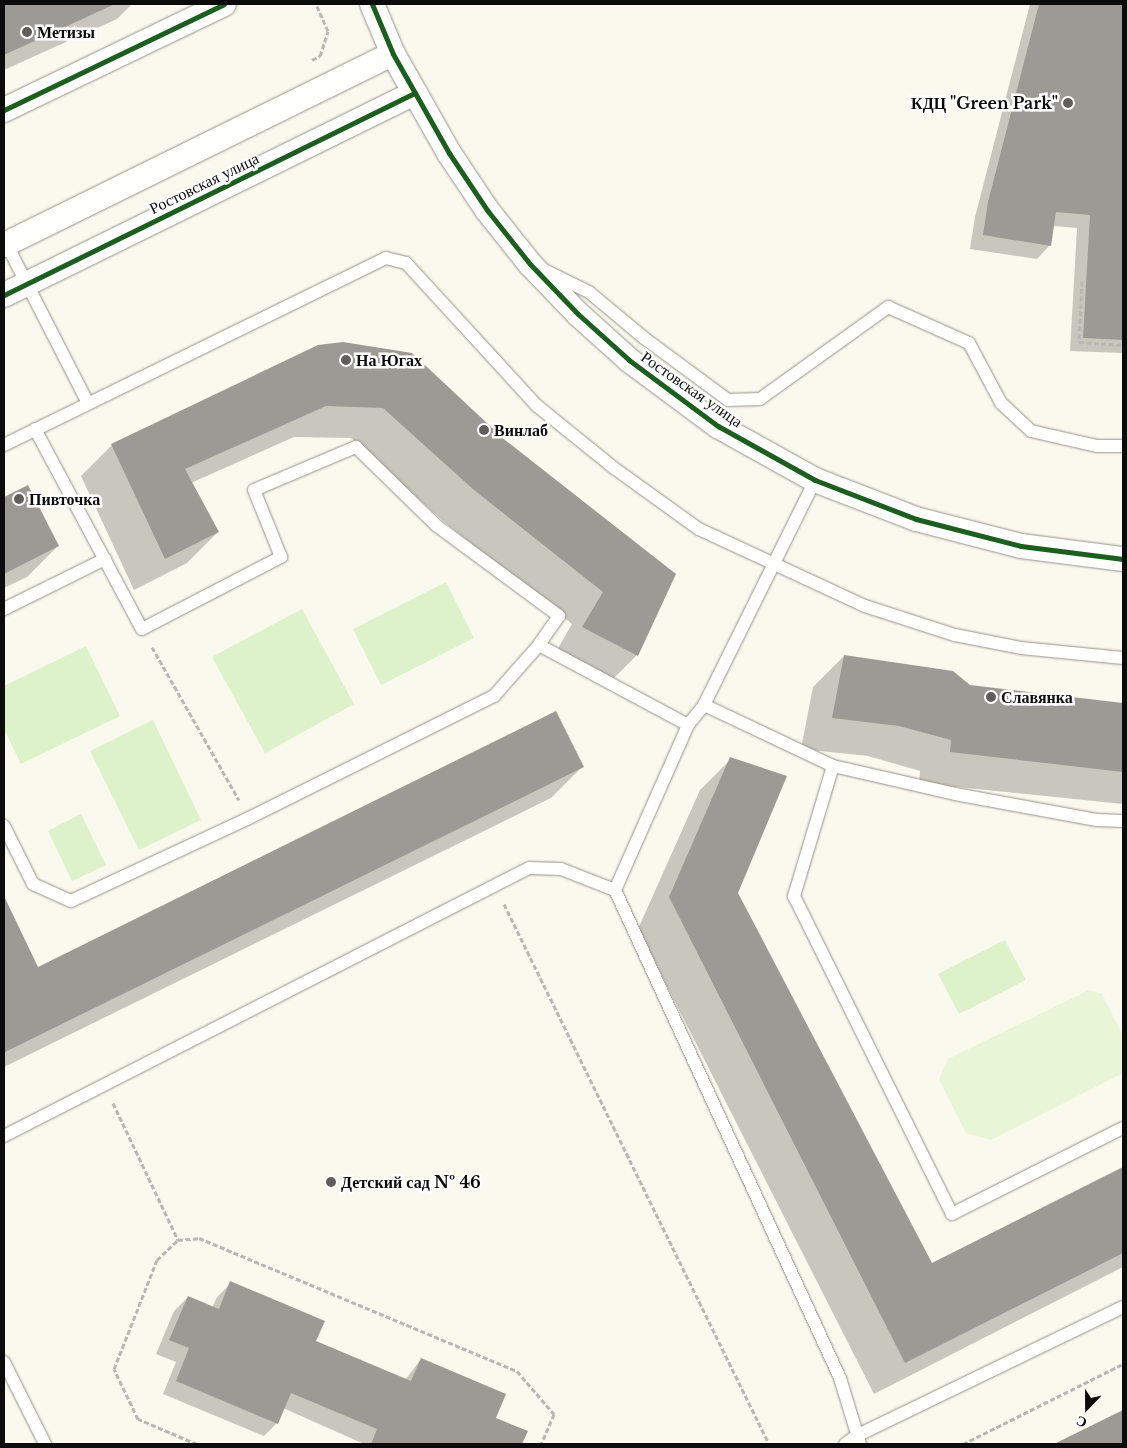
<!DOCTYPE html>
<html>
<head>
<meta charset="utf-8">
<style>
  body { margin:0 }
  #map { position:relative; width:1127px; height:1448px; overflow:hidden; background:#faf9ed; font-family:"Libre Baskerville",serif }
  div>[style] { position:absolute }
  .green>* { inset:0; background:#ddf1cb }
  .pitch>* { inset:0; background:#e8f5d6 }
  .shadow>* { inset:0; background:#0003 }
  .building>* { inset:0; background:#9c9a94 }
  .path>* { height:3px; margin-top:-1.5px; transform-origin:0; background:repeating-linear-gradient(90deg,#b7b7b5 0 5px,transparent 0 7.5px) }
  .roads { filter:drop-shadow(0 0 1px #93928d) drop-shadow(0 0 1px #93928d) }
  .lane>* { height:12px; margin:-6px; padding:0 6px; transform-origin:6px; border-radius:6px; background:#fefefc }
  .street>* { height:24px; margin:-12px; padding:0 12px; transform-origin:12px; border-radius:12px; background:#fefefc }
  .cycleway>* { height:5px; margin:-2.5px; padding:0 2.5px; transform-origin:2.5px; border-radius:2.5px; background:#1b5e20 }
  .dots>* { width:14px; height:14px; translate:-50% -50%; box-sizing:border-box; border:2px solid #fff; border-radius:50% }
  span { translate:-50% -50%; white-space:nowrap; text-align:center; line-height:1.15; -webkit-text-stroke:5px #fff; paint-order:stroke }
  .poi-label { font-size:16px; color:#0b0b0b; font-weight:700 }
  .left { translate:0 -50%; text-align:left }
  .right { translate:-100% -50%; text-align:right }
  .street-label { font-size:16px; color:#0b0b0b }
  .frame { position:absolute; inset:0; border:5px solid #0b0b0b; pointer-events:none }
  .north { position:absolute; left:1062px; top:1383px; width:50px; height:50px; -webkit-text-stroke:4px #fff; paint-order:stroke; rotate:202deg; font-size:14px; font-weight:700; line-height:20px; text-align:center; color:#0b0b0b }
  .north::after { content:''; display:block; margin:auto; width:18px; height:22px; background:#0b0b0b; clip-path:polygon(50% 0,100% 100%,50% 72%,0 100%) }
</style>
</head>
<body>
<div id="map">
  <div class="green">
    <div style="clip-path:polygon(446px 582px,474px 638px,381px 685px,353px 629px)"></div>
    <div style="clip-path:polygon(302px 609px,354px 704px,265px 753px,212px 657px)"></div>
    <div style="clip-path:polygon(86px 646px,120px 716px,21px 764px,4px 729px,4px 686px)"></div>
    <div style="clip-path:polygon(153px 720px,201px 820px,139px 850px,90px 751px)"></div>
    <div style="clip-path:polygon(81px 814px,106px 865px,72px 881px,48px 831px)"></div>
    <div style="clip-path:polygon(1005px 940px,1026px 980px,959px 1014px,938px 974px)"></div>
  </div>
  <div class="pitch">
    <div style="clip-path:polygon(1089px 990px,1102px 994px,1123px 1036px,1123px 1073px,991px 1140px,966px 1133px,939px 1079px,948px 1059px)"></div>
  </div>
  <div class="shadow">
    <div style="clip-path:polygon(4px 4px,132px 4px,117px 19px,4px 70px)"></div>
    <div style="clip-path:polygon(1030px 4px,1123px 4px,1123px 353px,1070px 351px,1077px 228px,1053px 226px,1050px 245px,1037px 259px,970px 249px,975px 217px)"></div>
    <div style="clip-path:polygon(318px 347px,504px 441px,675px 575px,637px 655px,606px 686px,552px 659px,572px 624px,442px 520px,351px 438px,294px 437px,191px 483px,218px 532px,187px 563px,134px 590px,81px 476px,112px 445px)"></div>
    <div style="clip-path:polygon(28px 486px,58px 546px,27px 577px,4px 588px,4px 498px)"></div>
    <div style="clip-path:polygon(844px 656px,970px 686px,1123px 704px,1123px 804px,919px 783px,920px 771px,868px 756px,801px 749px,813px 687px)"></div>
    <div style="clip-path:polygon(731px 759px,737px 893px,932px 1265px,1123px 1168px,1123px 1267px,874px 1394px,638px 929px,700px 790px)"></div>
    <div style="clip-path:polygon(582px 767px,551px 798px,4px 1067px,4px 899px,38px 968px)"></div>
    <div style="clip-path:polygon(231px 1283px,315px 1342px,405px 1380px,421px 1359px,495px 1419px,526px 1432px,521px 1444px,364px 1444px,283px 1408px,277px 1423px,264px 1436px,163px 1394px,176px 1362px,156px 1354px,174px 1311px,188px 1297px,212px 1308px,217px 1297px)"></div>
    <div style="clip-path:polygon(1123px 1412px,1123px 1444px,1057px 1444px)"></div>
  </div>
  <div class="building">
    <div style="clip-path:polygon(4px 4px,115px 4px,4px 55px)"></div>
    <div style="clip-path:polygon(1039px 4px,1123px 4px,1123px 340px,1083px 338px,1090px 215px,1056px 212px,1051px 246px,983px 235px,988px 202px)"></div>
    <div style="clip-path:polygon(343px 342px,412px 353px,505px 440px,676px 574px,638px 656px,582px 627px,603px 592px,474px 490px,383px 408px,326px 406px,185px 469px,219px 532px,165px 559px,111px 444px,318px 345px)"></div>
    <div style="clip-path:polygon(28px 485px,59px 546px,4px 574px,4px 497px)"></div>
    <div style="clip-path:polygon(844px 655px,953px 671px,970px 685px,1123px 703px,1123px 772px,950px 752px,951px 740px,899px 726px,832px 718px)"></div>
    <div style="clip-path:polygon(556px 711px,584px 767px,5px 1052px,4px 896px,38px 967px)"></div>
    <div style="clip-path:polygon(730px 757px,787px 776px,738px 893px,932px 1263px,1123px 1167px,1123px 1253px,905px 1363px,669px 897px)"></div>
    <div style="clip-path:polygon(230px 1281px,325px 1321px,316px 1341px,411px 1381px,421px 1358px,506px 1394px,496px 1418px,528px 1431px,522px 1444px,371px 1444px,377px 1429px,291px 1393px,278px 1424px,176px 1381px,189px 1348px,169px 1340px,188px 1296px,219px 1309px)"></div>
    <div style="clip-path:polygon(1123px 1410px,1123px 1444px,1054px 1444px)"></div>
  </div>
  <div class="path">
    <div style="left:312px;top:60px;width:9px;rotate:-27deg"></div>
    <div style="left:320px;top:56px;width:26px;rotate:-72deg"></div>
    <div style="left:328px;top:31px;width:30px;rotate:-114deg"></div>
    <div style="left:1082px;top:281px;width:61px;rotate:92.8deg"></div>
    <div style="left:1079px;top:342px;width:44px;rotate:3.9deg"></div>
    <div style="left:152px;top:647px;width:176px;rotate:60.4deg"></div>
    <div style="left:504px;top:904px;width:602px;rotate:63.86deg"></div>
    <div style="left:113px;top:1103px;width:152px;rotate:64.6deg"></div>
    <div style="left:197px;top:1444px;width:64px;rotate:-157deg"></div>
    <div style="left:138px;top:1419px;width:55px;rotate:-115.6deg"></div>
    <div style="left:114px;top:1369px;width:117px;rotate:-68.5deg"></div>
    <div style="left:157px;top:1260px;width:29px;rotate:-44deg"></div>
    <div style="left:178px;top:1240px;width:21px;rotate:-5deg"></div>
    <div style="left:199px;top:1238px;width:345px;rotate:22.7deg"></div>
    <div style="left:517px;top:1371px;width:57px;rotate:49.3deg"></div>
    <div style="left:554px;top:1414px;width:33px;rotate:113deg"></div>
    <div style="left:963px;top:1444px;width:179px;rotate:-26.6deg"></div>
  </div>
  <div class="roads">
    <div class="lane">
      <div style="left:5px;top:241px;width:182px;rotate:62.9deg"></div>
      <div style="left:546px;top:271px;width:48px;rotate:26deg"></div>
      <div style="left:589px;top:292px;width:72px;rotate:39.9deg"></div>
      <div style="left:644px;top:338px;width:104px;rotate:36.4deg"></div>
      <div style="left:728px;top:400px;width:32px;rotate:-2deg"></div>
      <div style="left:760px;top:399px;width:158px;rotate:-35.7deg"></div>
      <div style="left:888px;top:307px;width:89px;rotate:24deg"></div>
      <div style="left:969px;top:343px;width:68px;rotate:61.9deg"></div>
      <div style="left:1001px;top:403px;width:41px;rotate:43deg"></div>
      <div style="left:1031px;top:431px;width:68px;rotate:12.8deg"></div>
      <div style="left:1097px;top:446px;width:26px"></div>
      <div style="left:35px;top:429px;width:227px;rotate:61.9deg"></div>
      <div style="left:142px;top:629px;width:157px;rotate:-27.4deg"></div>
      <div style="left:281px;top:557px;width:72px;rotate:-111.9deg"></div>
      <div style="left:254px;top:490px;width:111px;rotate:-22.9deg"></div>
      <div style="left:356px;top:447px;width:113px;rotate:44.3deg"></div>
      <div style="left:437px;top:526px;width:152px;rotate:36.4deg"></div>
      <div style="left:559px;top:616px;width:35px;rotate:125deg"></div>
      <div style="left:539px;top:645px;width:169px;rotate:28.2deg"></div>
      <div style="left:4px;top:445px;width:425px;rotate:-26.1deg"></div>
      <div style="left:386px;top:258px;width:21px;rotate:14deg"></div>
      <div style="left:406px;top:263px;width:193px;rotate:47.5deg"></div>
      <div style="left:536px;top:405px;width:100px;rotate:38.9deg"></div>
      <div style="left:614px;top:468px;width:105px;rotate:35.7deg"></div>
      <div style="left:699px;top:529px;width:183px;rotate:24.9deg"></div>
      <div style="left:865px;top:606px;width:95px;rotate:17.9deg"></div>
      <div style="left:955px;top:635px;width:67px;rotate:11.1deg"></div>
      <div style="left:1021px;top:648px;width:102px;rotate:5.6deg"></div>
      <div style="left:4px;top:609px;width:113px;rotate:-26.3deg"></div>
      <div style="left:704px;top:705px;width:143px;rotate:25.3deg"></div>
      <div style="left:833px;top:766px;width:125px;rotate:12.9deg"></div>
      <div style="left:955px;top:794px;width:144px;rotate:10.4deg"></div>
      <div style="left:1097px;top:820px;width:26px;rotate:2deg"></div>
      <div style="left:833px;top:766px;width:136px;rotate:106.7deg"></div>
      <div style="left:794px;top:896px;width:355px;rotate:63.6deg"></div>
      <div style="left:952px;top:1214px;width:191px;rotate:-26.7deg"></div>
      <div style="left:4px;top:826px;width:65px;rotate:63.4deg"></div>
      <div style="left:33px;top:884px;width:42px;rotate:24.1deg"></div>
      <div style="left:71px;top:901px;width:196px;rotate:-25deg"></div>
      <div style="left:249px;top:818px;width:274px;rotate:-26.5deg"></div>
      <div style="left:494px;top:696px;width:68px;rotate:-48.6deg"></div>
      <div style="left:615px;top:890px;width:180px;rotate:-66.1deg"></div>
      <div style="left:688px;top:725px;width:26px;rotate:-51deg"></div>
      <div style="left:704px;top:705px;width:251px;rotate:-63.7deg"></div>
      <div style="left:4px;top:1136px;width:589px;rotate:-27.04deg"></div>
      <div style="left:529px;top:868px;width:32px;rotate:2deg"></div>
      <div style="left:561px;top:869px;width:58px;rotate:21.3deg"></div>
      <div style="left:615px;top:890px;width:537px;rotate:65.25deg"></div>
      <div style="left:840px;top:1378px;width:69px;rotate:73.1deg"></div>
      <div style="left:4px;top:1362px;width:92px;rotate:63.4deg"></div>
      <div style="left:845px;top:1444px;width:14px;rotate:-36deg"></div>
      <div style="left:856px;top:1436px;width:297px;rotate:-25.8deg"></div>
    </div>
    <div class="street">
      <div style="left:372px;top:4px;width:54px;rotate:67.2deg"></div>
      <div style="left:393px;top:54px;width:114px;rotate:60.5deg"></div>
      <div style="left:449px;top:153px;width:69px;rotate:56.3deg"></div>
      <div style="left:487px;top:210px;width:69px;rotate:51.5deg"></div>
      <div style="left:530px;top:264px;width:69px;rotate:46.2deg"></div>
      <div style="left:578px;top:314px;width:69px;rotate:42deg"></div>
      <div style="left:629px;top:360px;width:111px;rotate:36.6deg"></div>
      <div style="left:718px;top:426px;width:111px;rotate:29.1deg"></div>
      <div style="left:815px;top:480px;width:108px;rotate:21.1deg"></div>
      <div style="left:916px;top:519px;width:108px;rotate:14.4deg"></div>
      <div style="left:1021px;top:546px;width:103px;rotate:7.3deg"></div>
      <div style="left:4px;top:110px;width:244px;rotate:-25.7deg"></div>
      <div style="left:4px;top:245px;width:433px;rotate:-26.2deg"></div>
      <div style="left:4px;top:295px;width:458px;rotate:-26.2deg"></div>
    </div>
  </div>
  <div class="cycleway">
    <div style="left:372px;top:4px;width:54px;rotate:67.2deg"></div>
    <div style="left:393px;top:54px;width:114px;rotate:60.5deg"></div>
    <div style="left:449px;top:153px;width:69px;rotate:56.3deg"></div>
    <div style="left:487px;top:210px;width:69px;rotate:51.5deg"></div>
    <div style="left:530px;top:264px;width:69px;rotate:46.2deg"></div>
    <div style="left:578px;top:314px;width:69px;rotate:42deg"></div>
    <div style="left:629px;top:360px;width:111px;rotate:36.6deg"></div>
    <div style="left:718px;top:426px;width:111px;rotate:29.1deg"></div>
    <div style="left:815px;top:480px;width:108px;rotate:21.1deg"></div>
    <div style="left:916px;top:519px;width:108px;rotate:14.4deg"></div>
    <div style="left:1021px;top:546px;width:103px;rotate:7.3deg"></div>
    <div style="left:4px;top:110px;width:244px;rotate:-25.7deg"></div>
    <div style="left:4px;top:295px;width:458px;rotate:-26.2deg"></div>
  </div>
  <div class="dots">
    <div style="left:27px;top:32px;background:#5f5e5a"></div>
    <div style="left:1068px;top:103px;background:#5f5e5a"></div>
    <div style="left:346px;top:360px;background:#5f5e5a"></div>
    <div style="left:484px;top:430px;background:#5f5e5a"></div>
    <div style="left:19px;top:499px;background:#5f5e5a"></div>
    <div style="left:991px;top:697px;background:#5f5e5a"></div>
    <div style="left:331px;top:1182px;background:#5f5e5a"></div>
  </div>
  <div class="poi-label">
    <span class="left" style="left:37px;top:32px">Метизы</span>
    <span class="right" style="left:1058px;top:103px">КДЦ "Green Park"</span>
    <span class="left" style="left:356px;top:360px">На Югах</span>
    <span class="left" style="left:494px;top:430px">Винлаб</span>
    <span class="left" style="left:29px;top:499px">Пивточка</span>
    <span class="left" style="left:1001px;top:697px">Славянка</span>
    <span class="left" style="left:341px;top:1182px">Детский сад № 46</span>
  </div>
  <div class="street-label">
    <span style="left:204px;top:183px;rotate:-26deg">Ростовская улица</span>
    <span style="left:692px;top:389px;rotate:35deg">Ростовская улица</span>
  </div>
  <div class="frame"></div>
  <div class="north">С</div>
</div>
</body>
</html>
